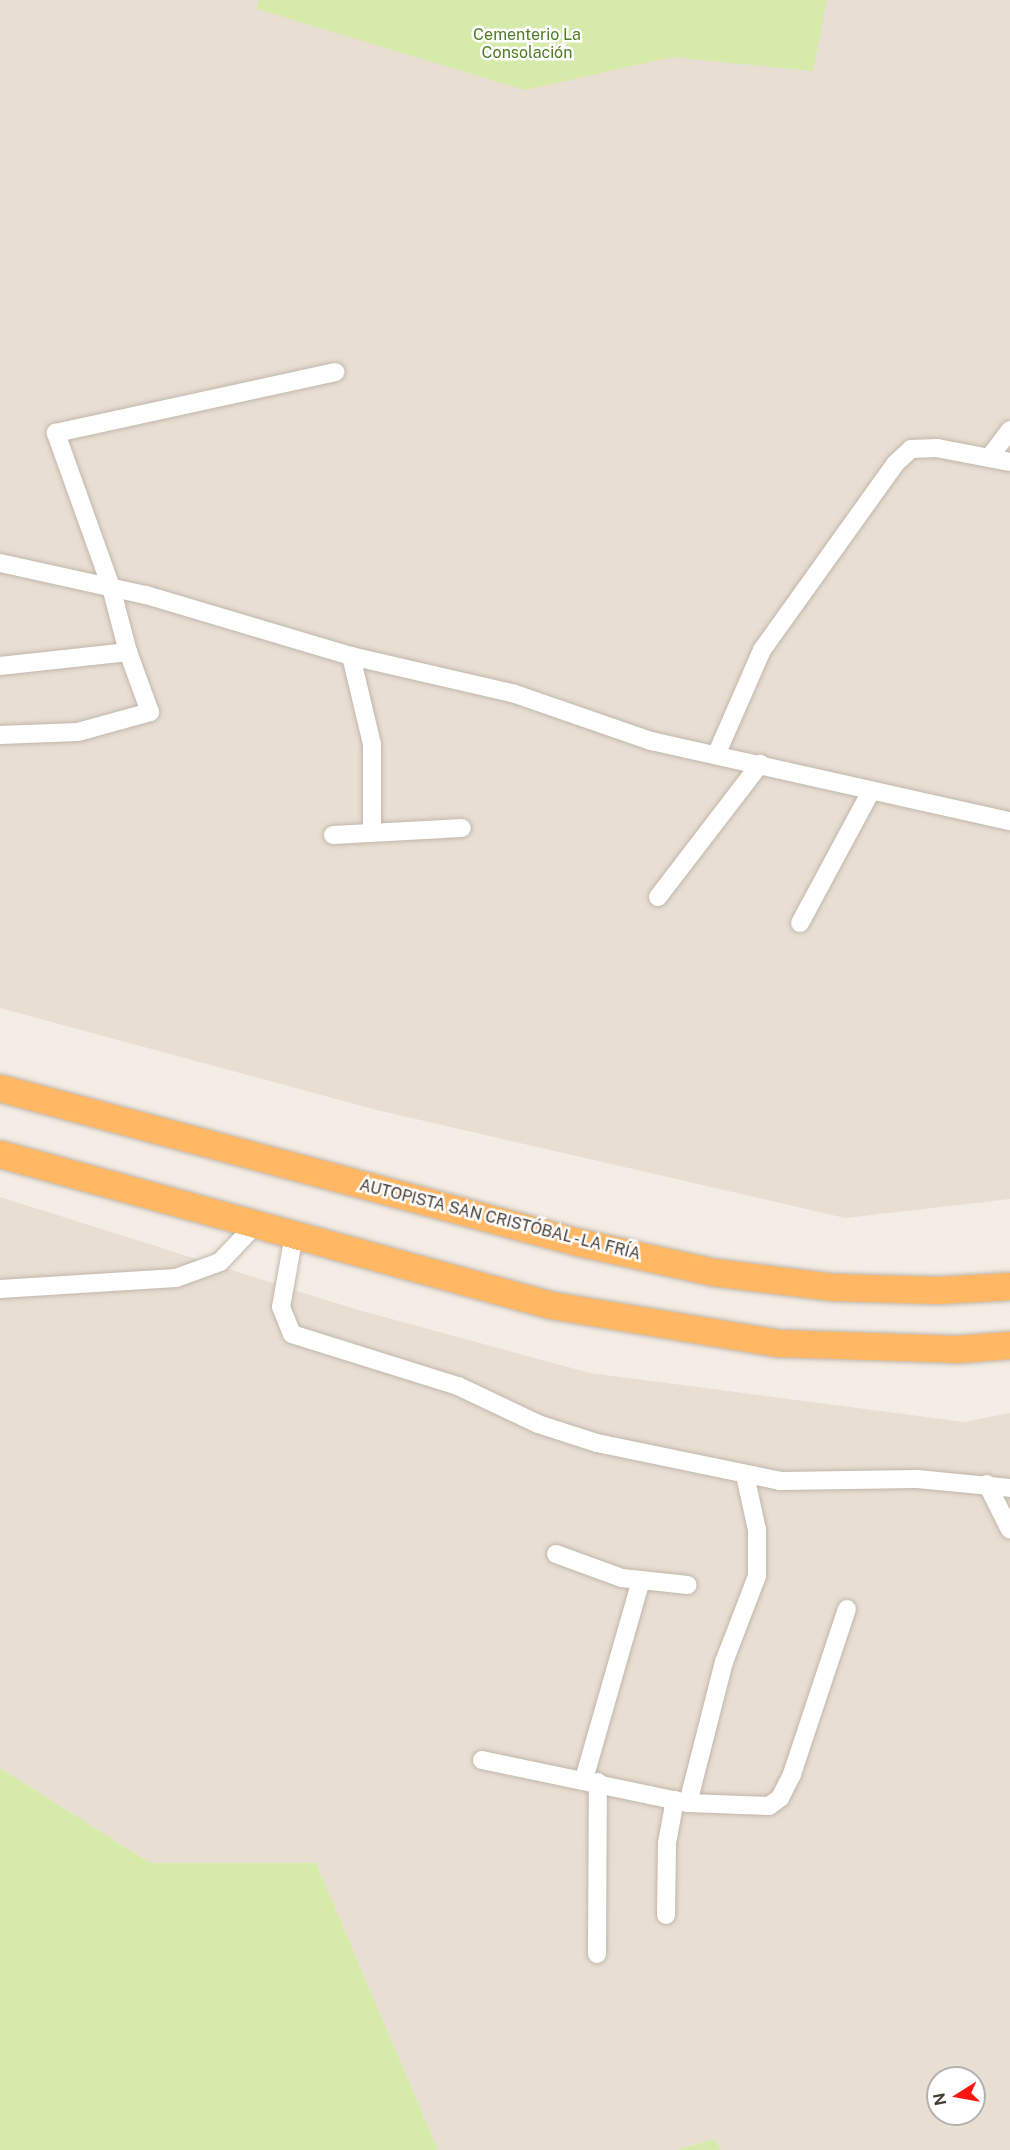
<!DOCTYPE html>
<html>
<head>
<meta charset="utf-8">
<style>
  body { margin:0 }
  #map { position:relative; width:1010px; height:2150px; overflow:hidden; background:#f3ede5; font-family:"Public Sans",sans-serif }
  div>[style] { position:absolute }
  .residential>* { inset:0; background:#e8ded2 }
  .green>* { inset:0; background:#d6ebaa }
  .roads { filter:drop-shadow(0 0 2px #c2b6aa) drop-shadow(0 0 2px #c2b6aa) }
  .minor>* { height:18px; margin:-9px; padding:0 9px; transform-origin:9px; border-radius:9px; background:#fff }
  .highway>* { height:27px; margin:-13.5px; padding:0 13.5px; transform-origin:13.5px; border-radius:13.5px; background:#ffb764 }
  span { translate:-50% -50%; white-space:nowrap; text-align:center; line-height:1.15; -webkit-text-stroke:5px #fff; paint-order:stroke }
  .park-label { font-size:16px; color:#507c24 }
  .street-label { font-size:16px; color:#463d34 }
  .north { position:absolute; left:926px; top:2066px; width:60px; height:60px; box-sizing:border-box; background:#fff; border:2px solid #b5b1ae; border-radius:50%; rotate:259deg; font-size:16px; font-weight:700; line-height:24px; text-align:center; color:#463d34 }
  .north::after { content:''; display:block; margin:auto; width:21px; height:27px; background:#ff1510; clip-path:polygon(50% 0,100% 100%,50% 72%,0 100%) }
</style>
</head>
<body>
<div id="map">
  <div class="residential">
    <div style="clip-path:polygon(0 0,1010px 0,1010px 1199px,845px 1218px,377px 1110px,0 1008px)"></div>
    <div style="clip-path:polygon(evenodd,0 1197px,355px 1309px,590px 1373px,964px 1422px,1010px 1413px,1010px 2150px,721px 2150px,714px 2139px,675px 2150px,438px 2150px,316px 1863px,150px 1863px,0 1768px,0 1197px,938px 2078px,974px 2078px,974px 2114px,938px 2114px,938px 2078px)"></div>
  </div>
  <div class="green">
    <div style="clip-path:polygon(259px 0,827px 0,813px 71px,672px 57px,525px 90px,257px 9px)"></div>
    <div style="clip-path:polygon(0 1768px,150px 1863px,316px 1863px,438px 2150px,0 2150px)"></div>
    <div style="clip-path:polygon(714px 2139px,721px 2150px,675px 2150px)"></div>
  </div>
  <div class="roads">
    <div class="minor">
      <div style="left:989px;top:458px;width:35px;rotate:-53deg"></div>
      <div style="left:0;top:563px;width:149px;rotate:12.4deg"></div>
      <div style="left:146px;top:595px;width:214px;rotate:16.6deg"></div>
      <div style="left:351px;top:656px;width:168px;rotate:13deg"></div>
      <div style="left:515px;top:694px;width:144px;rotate:19.1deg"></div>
      <div style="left:651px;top:741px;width:368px;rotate:12.6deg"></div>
      <div style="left:351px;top:656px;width:90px;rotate:76.6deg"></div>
      <div style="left:372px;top:744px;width:88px;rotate:90deg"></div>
      <div style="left:0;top:666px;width:129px;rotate:-6.2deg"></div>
      <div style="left:0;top:735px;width:78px;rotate:-2.2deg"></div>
      <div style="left:78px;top:732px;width:75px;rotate:-15.5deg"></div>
      <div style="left:150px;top:712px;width:64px;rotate:-110.1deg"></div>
      <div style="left:128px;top:652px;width:67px;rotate:-104.7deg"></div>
      <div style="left:111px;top:587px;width:164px;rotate:-109.7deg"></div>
      <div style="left:56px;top:433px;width:286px;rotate:-12.3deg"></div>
      <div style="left:717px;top:753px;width:112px;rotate:-66.4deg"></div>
      <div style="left:762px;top:650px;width:229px;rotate:-54.4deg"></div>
      <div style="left:895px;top:464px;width:22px;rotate:-43deg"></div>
      <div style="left:911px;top:449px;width:26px;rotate:-2deg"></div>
      <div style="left:937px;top:448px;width:74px;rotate:10.9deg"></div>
      <div style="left:333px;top:835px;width:129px;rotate:-3.1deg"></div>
      <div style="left:658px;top:897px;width:168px;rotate:-52.5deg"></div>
      <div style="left:800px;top:923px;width:150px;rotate:-61.7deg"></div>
      <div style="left:294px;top:1235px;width:73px;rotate:100.2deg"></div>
      <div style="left:281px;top:1307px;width:29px;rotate:68deg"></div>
      <div style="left:292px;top:1334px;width:174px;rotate:17.4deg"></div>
      <div style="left:458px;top:1386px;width:89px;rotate:25.4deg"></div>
      <div style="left:538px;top:1424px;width:62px;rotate:17.9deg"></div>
      <div style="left:597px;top:1443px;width:187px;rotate:11.7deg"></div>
      <div style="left:780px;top:1481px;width:137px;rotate:-0.8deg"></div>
      <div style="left:917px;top:1479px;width:93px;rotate:5.5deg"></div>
      <div style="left:0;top:1289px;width:176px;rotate:-3.6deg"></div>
      <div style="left:176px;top:1278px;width:47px;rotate:-20deg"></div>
      <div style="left:220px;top:1262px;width:51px;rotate:-46.6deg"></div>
      <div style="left:987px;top:1484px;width:51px;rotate:63.4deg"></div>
      <div style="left:556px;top:1554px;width:70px;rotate:20deg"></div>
      <div style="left:622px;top:1578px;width:66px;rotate:6.1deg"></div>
      <div style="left:482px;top:1760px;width:210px;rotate:11.8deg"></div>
      <div style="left:688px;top:1803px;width:81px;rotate:2.1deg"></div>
      <div style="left:769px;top:1806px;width:14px;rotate:-36deg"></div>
      <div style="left:780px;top:1798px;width:27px;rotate:-63deg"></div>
      <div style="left:792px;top:1774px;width:174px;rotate:-71.6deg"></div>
      <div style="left:584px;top:1779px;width:207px;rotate:-74deg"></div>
      <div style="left:688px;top:1803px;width:146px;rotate:-75.7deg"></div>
      <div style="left:724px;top:1662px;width:92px;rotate:-69deg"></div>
      <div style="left:757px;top:1576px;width:46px;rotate:-90deg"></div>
      <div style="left:757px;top:1530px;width:56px;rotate:-102.3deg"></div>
      <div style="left:666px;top:1915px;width:72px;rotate:-89.2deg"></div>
      <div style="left:667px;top:1843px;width:44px;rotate:-79.5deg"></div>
      <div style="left:597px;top:1954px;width:172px;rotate:-89.7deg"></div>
    </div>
    <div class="highway">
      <div style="left:0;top:1088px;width:598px;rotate:14.92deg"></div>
      <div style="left:578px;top:1242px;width:138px;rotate:12.5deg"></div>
      <div style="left:713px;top:1272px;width:122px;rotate:7.1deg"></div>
      <div style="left:834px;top:1287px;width:104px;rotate:1.7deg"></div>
      <div style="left:938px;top:1290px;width:72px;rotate:-3.2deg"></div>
      <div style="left:0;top:1154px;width:571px;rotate:15.33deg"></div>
      <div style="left:551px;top:1305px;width:231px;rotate:9.5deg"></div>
      <div style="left:779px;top:1343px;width:177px;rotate:1.9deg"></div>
      <div style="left:956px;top:1349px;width:54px;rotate:-4.2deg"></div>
    </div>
  </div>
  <div class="park-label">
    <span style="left:527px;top:44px">Cementerio La<br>Consolación</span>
  </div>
  <div class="street-label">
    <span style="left:500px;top:1220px;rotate:14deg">AUTOPISTA SAN CRISTÓBAL - LA FRÍA</span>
  </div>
  <div class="north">N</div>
</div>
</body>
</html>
